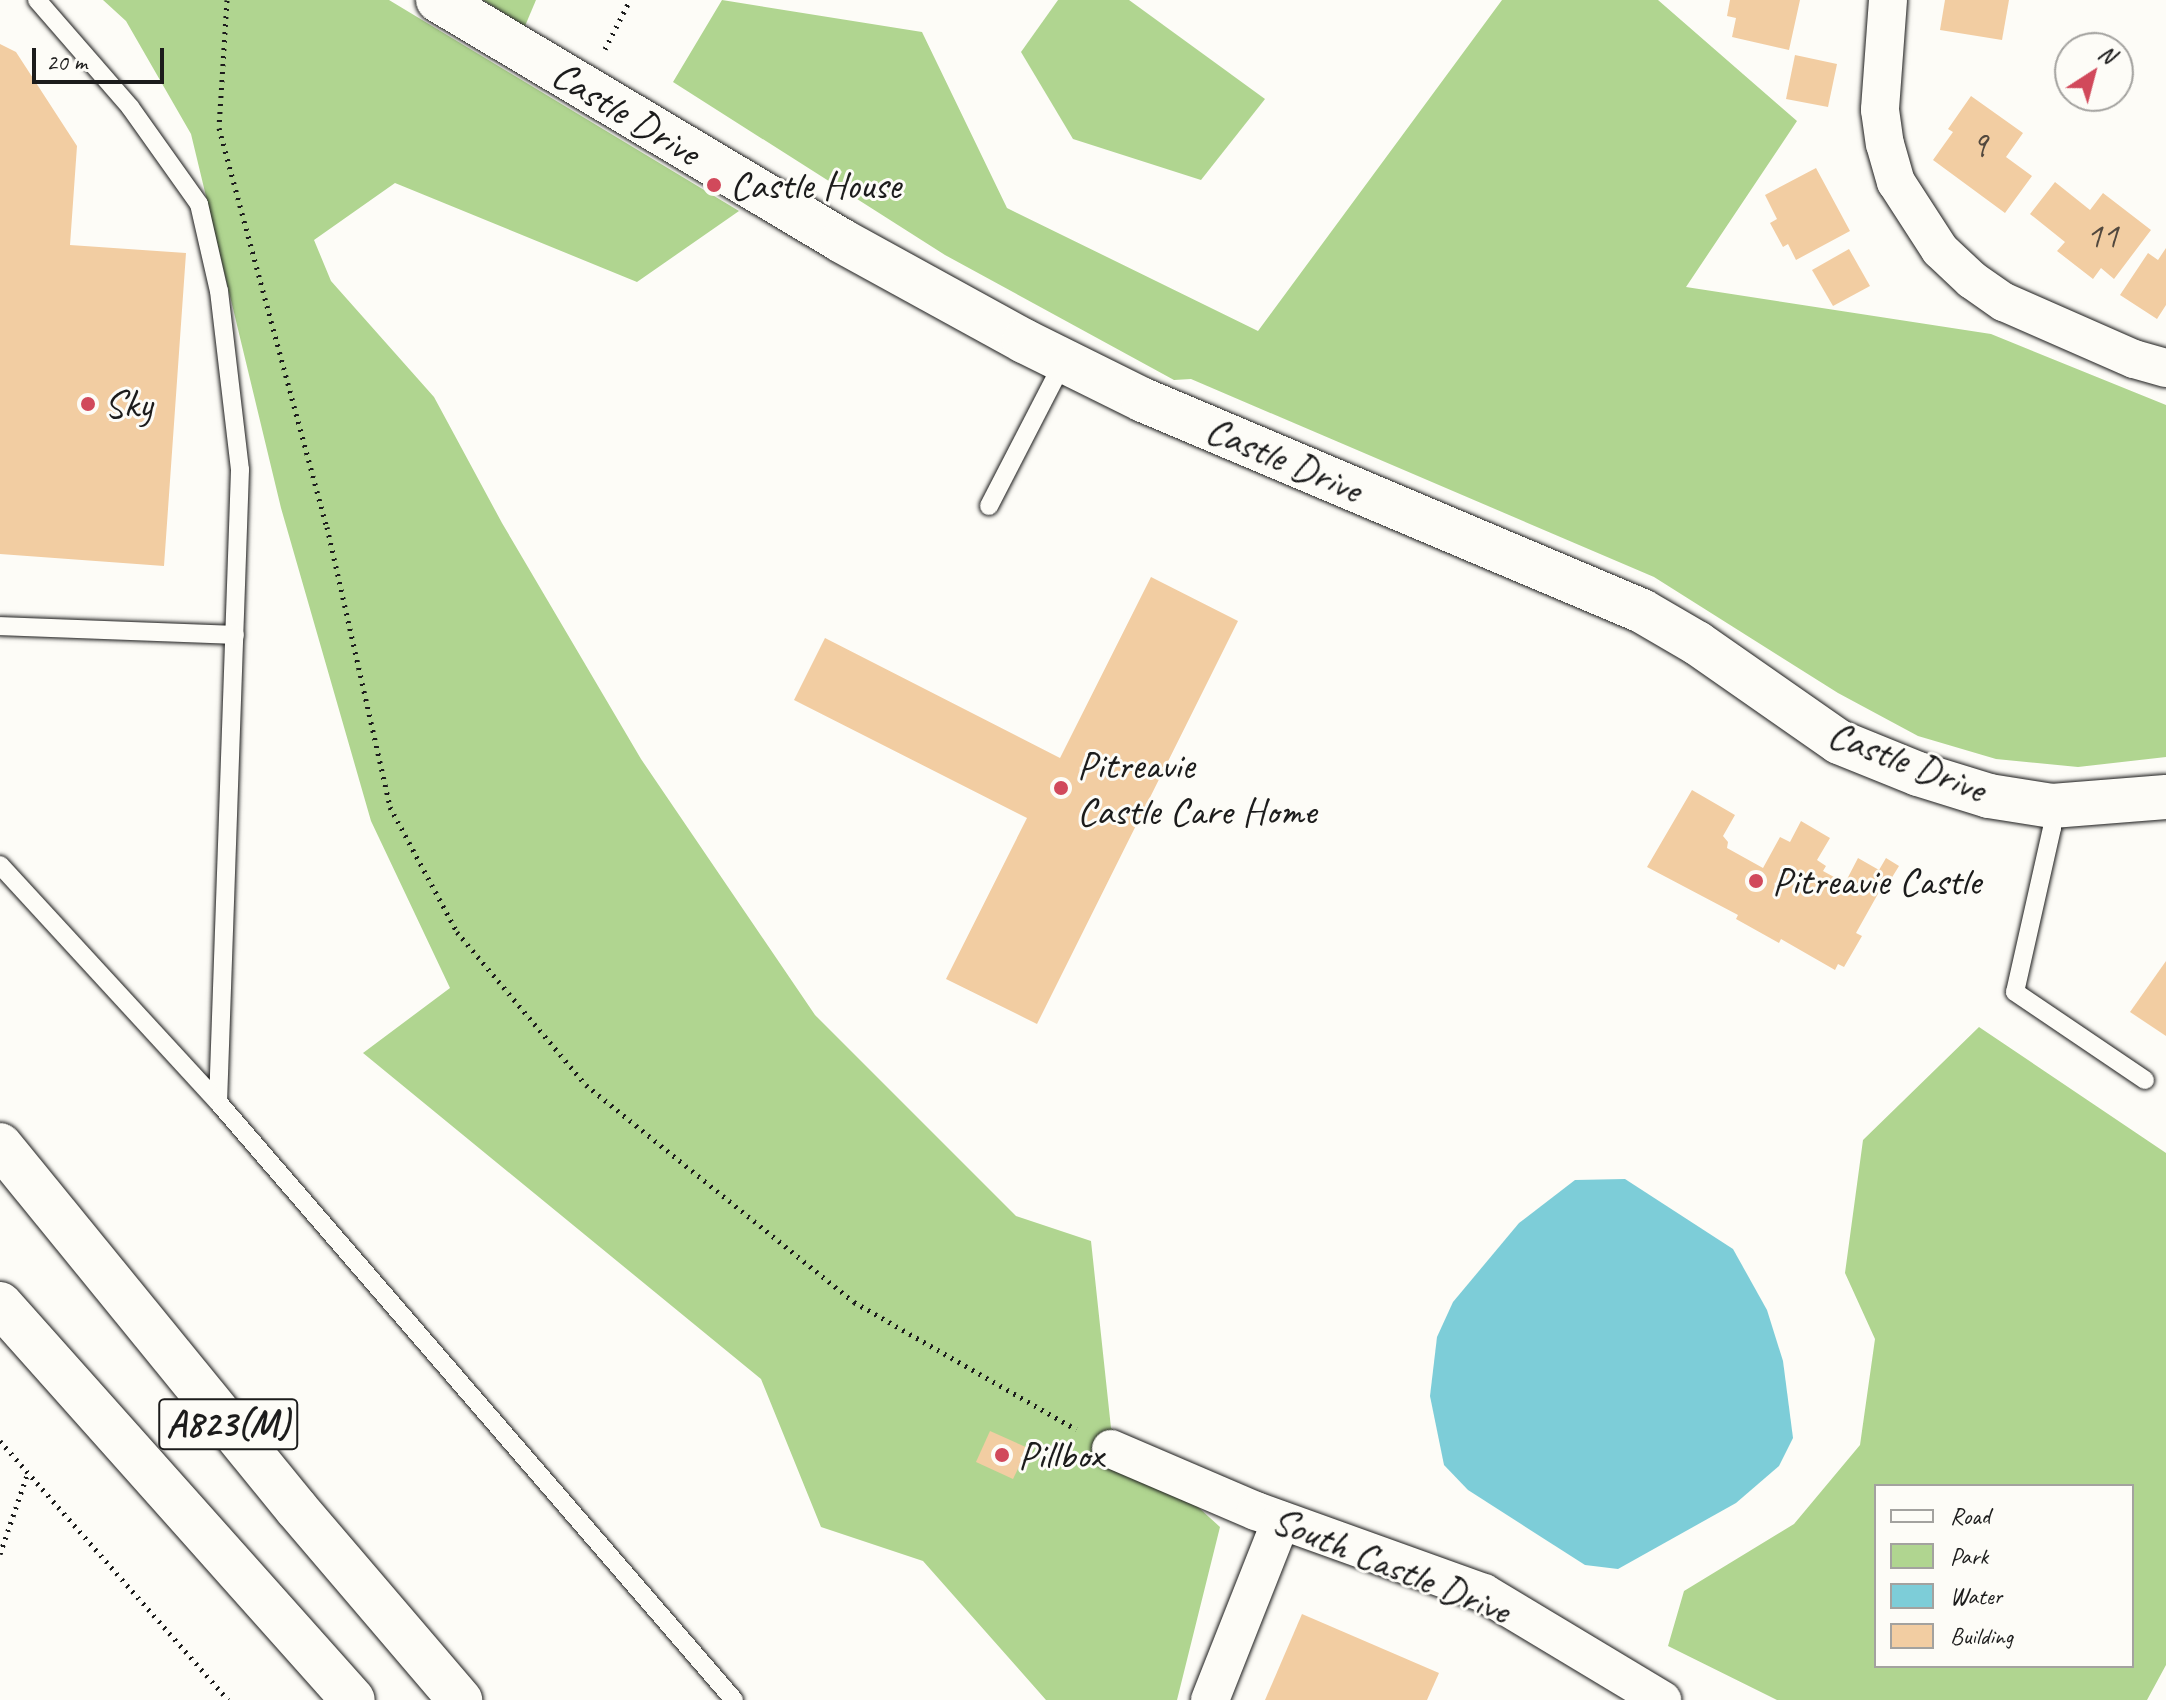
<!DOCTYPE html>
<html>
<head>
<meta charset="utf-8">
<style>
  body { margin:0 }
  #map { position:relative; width:2166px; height:1700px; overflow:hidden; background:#fdfcf7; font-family:Caveat,sans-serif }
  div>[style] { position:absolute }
  .green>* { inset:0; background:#b0d590 }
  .water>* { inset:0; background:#7dcdd8 }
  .building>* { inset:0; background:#f2cda2 }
  .path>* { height:5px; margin-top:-2.5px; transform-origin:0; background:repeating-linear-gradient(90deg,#1c1c1c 0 2px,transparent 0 8px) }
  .roads { filter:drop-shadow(0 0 2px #1c1c1c) drop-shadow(0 0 2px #1c1c1c) }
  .lane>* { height:18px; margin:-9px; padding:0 9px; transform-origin:9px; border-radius:9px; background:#fdfcf7 }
  .street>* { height:38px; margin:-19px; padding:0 19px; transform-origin:19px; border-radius:19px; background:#fdfcf7 }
  .secondary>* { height:44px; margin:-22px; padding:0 22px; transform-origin:22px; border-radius:22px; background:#fdfcf7 }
  .highway>* { height:44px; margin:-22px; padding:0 22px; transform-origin:22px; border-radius:22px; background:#fdfcf7 }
  .dots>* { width:22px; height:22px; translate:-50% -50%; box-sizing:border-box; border:4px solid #fdfcf7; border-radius:50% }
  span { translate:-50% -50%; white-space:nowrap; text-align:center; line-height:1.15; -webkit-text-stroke:6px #fdfcf7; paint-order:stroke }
  .number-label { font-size:36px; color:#52483e }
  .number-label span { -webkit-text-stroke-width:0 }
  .shield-label span { padding:2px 6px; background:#fdfcf7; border:2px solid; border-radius:6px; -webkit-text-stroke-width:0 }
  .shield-label { font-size:38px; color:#1c1c1c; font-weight:700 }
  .street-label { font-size:40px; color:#1c1c1c }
  .poi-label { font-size:40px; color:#1c1c1c }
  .left { translate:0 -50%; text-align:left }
  .legend { position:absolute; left:1874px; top:1484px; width:260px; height:184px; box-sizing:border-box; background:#fdfcf7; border:2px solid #a3a29f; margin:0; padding:10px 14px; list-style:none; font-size:24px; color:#1c1c1c }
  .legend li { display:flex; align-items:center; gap:16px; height:40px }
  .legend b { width:40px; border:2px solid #a3a29f }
  .north { position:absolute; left:2054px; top:32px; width:80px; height:80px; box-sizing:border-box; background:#fdfcf7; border:2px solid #a3a29f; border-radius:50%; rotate:36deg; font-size:22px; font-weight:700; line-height:32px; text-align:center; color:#1c1c1c }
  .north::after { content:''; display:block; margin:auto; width:28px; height:36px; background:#d1495b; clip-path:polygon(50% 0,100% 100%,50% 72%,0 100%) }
  .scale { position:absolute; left:32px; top:48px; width:132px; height:36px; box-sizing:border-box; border:4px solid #1c1c1c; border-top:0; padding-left:10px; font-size:24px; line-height:28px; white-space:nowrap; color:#1c1c1c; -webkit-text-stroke:6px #fdfcf7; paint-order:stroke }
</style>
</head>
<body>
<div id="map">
  <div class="green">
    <div style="clip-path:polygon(103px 0,389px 0,739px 211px,637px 282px,395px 183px,314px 240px,331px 281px,434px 397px,502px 523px,641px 759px,815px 1015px,1016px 1216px,1091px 1241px,1111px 1428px,1220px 1527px,1177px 1700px,1046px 1700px,923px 1561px,821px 1527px,761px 1379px,363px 1053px,450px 988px,371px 821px,281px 508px,191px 134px,126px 21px)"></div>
    <div style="clip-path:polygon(483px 0,536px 0,525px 26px)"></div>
    <div style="clip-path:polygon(722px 0,922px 32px,1007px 208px,1258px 331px,1502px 0,1658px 0,1797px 121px,1686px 287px,1991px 334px,2166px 405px,2166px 757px,2078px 767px,1996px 759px,1918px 736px,1838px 693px,1654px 577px,1191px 379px,1174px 380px,945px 255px,673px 82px)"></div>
    <div style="clip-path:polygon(1058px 0,1129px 0,1265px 99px,1201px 180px,1073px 139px,1021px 52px)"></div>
    <div style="clip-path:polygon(evenodd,1979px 1027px,2166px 1153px,2166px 1665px,2147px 1700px,1777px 1700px,1668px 1646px,1684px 1591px,1794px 1524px,1860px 1445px,1875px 1339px,1845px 1273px,1863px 1140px,1979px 1027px,1876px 1486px,2132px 1486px,2132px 1666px,1876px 1666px,1876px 1486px)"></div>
  </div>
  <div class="water">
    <div style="clip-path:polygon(1625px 1179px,1733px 1249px,1767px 1310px,1783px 1361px,1793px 1438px,1779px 1466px,1736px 1503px,1618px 1569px,1585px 1565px,1468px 1490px,1444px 1465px,1430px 1396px,1437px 1337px,1453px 1302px,1519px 1223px,1575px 1180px)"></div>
  </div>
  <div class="building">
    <div style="clip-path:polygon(1730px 0,1800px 0,1789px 50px,1732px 37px,1736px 18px,1727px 16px)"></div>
    <div style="clip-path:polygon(1945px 0,2009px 0,2002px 40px,1940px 30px)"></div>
    <div style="clip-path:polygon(0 44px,16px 52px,77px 146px,70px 245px,186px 253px,164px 566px,0 554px)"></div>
    <div style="clip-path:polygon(1795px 55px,1837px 64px,1828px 107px,1786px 99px)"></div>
    <div style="clip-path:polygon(1971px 96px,2023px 133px,2006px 157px,2032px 176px,2005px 213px,1933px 160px,1953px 132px,1948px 129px)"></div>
    <div style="clip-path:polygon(1816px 168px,1850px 231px,1796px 260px,1788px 244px,1783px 247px,1770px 223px,1777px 219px,1765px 195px)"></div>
    <div style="clip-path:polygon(2055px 182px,2090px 210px,2103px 193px,2151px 230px,2114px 279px,2101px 268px,2093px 279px,2057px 251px,2065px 242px,2030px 214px)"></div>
    <div style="clip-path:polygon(2166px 248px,2166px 305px,2157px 319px,2120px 295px,2148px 253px,2158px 260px)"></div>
    <div style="clip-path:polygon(1849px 249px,1870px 286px,1833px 306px,1812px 270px)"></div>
    <div style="clip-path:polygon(1151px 577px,1238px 621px,1037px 1024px,946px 979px,1027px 818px,794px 700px,825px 638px,1060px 758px)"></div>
    <div style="clip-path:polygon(1692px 790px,1735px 815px,1723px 836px,1728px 842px,1727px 848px,1763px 868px,1780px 837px,1790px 842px,1801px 821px,1830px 838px,1817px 860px,1826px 866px,1823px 871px,1845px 883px,1858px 858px,1879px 870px,1886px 858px,1899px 866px,1891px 879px,1888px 876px,1856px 933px,1862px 936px,1844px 967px,1838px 964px,1835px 970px,1781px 939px,1779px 943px,1736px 919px,1738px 915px,1647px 867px)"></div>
    <div style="clip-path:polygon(2166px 961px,2166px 1036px,2130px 1012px)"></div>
    <div style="clip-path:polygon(990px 1431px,1028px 1448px,1013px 1479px,976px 1462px)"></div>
    <div style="clip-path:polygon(1302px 1614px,1439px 1673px,1427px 1700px,1265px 1700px)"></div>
  </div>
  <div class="path">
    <div style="left:227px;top:0;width:128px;rotate:93.6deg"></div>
    <div style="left:219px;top:128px;width:413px;rotate:74.9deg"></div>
    <div style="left:327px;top:527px;width:287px;rotate:77.3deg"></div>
    <div style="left:390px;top:807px;width:142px;rotate:61.8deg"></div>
    <div style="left:457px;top:932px;width:200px;rotate:49.9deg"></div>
    <div style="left:586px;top:1085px;width:345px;rotate:39deg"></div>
    <div style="left:854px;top:1302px;width:256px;rotate:29.8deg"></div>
    <div style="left:605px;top:49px;width:55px;rotate:-63deg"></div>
    <div style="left:0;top:1441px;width:345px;rotate:48.6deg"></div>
    <div style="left:0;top:1554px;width:87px;rotate:-71.1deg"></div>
  </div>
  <div class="roads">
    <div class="lane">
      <div style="left:37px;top:0;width:142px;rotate:49deg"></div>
      <div style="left:130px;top:107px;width:119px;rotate:54.6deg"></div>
      <div style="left:199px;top:204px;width:89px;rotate:77.1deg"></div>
      <div style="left:219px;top:291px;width:180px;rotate:83.3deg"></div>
      <div style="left:240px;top:470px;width:632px;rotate:91.99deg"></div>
      <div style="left:218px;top:1102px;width:790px;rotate:49.21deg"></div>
      <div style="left:989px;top:506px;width:163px;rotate:-62.7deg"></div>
      <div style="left:0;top:626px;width:235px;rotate:2.2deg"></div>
      <div style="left:2052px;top:806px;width:22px;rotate:90deg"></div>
      <div style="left:2052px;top:828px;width:168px;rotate:102.7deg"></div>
      <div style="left:2015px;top:992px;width:157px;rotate:34.1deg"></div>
      <div style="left:0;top:865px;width:322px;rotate:47.4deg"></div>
    </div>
    <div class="street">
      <div style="left:1888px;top:0;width:110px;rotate:94.2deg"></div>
      <div style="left:1880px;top:110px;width:34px;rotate:82deg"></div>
      <div style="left:1885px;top:144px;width:40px;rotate:74deg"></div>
      <div style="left:1896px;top:182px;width:81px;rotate:57.1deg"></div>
      <div style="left:1940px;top:250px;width:44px;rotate:43.2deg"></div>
      <div style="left:1972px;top:280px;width:39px;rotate:35deg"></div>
      <div style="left:2004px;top:302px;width:142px;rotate:23.7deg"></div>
      <div style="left:2134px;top:359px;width:33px;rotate:16deg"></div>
      <div style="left:1111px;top:1449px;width:158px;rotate:23.2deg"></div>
      <div style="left:1256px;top:1511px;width:242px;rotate:19.8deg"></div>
      <div style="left:1484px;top:1593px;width:208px;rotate:31deg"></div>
      <div style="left:1210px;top:1700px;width:193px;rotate:-68.4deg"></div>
    </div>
    <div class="secondary">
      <div style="left:438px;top:0;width:470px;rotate:30.8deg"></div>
      <div style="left:842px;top:241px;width:208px;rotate:28.8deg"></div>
      <div style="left:1024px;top:341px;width:133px;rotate:26.4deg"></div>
      <div style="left:1143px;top:400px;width:542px;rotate:22.92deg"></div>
      <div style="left:1642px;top:611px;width:64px;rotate:30.2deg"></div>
      <div style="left:1697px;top:643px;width:173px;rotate:34.9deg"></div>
      <div style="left:1839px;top:742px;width:85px;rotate:22.1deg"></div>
      <div style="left:1918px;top:774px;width:74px;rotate:17.2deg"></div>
      <div style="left:1989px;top:796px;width:64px;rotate:9deg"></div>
      <div style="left:2052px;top:806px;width:114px;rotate:-4.5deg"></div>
    </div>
    <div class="highway">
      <div style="left:0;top:1145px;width:468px;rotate:50.8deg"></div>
      <div style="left:296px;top:1508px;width:253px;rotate:49.5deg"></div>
      <div style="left:0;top:1304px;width:530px;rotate:48.29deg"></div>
    </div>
  </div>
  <div class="dots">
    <div style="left:714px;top:185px;background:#d1495b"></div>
    <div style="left:88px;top:404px;background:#d1495b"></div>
    <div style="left:1061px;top:788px;background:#d1495b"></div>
    <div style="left:1756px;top:881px;background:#d1495b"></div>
    <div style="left:1002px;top:1455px;background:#d1495b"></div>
  </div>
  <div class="number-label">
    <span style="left:1979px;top:145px">9</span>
    <span style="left:2102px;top:236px">11</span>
  </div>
  <div class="shield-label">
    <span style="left:228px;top:1424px">A823(M)</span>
  </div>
  <div class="street-label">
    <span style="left:626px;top:113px;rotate:31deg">Castle Drive</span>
    <span style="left:1284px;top:459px;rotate:23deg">Castle Drive</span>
    <span style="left:1907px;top:761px;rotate:21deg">Castle Drive</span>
    <span style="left:1391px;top:1565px;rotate:22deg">South Castle Drive</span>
  </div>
  <div class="poi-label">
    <span class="left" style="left:730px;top:185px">Castle House</span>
    <span class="left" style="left:104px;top:404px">Sky</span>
    <span class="left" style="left:1077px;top:788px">Pitreavie<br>Castle Care Home</span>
    <span class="left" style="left:1772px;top:881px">Pitreavie Castle</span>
    <span class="left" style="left:1018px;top:1455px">Pillbox</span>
  </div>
  <ul class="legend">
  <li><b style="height:10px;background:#fdfcf7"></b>Road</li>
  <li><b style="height:22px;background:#b0d590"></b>Park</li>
  <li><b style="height:22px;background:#7dcdd8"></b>Water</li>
  <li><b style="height:22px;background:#f2cda2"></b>Building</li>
  </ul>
  <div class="north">N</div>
  <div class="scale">20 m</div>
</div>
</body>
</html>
